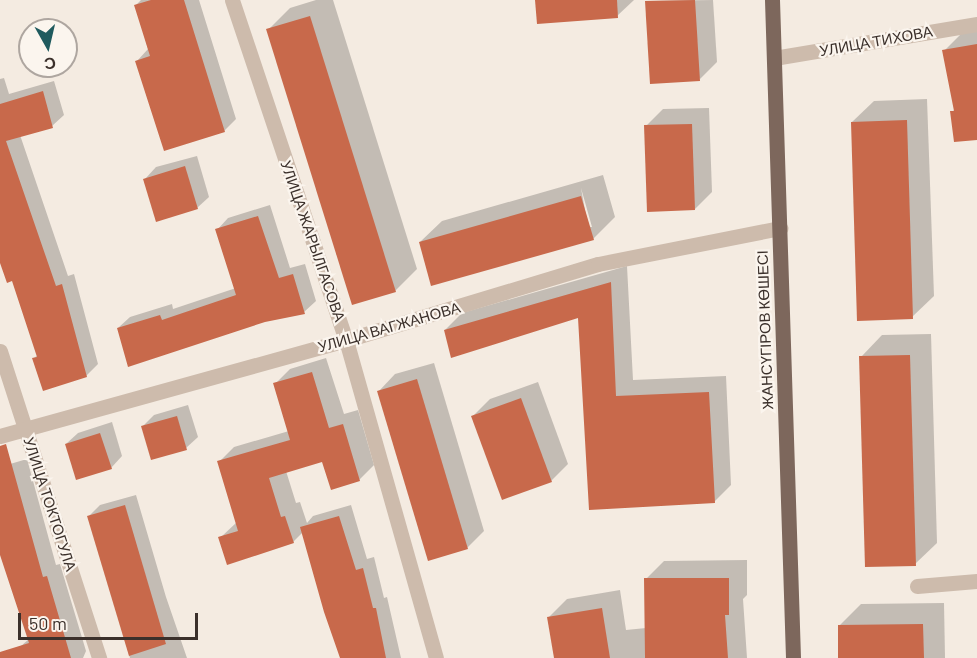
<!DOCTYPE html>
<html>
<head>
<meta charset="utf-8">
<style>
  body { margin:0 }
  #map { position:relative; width:977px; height:658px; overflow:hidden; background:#f4ebe1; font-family:Barlow,sans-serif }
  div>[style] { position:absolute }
  .shadow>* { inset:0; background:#0003 }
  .building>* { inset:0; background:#c8694b }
  .minor>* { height:15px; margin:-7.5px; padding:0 7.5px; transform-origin:7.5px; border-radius:7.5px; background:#cdbbac }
  .major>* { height:15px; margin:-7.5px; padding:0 7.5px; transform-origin:7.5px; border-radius:7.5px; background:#7d675c }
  span { translate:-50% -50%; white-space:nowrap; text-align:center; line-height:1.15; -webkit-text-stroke:4.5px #fbf5ee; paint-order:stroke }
  .street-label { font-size:15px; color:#3b302b }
  .north { position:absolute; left:18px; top:18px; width:60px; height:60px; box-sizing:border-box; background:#fbf5ee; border:2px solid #aea6a0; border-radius:50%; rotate:172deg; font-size:16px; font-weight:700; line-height:24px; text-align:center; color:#3b302b }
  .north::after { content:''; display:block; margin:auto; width:21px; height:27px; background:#1f5a5e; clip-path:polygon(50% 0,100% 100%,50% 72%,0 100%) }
  .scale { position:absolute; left:18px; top:613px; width:180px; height:27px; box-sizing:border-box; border:3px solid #3b302b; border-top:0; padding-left:8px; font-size:18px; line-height:21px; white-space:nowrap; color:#3b302b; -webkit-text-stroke:4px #fbf5ee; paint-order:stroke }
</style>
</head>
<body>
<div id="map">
  <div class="shadow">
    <div style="clip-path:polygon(141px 0,199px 0,236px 119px,224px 131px,137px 61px,148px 49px,136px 5px)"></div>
    <div style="clip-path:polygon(316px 0,333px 0,417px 269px,395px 291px,268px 30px,290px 8px)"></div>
    <div style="clip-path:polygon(537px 0,634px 0,617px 16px)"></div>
    <div style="clip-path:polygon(713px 0,717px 62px,700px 79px,647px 1px)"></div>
    <div style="clip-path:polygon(977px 28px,977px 138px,952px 112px,955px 109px,944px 51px,965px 30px)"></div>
    <div style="clip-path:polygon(4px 78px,9px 94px,54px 81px,64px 115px,52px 126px,20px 135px,68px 276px,74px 274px,98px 364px,86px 376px,34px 358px,38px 355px,13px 279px,0 262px,0 79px)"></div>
    <div style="clip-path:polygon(927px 99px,934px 296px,912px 317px,852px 122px,874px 101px)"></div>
    <div style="clip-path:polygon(709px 108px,712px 192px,695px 209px,646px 126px,663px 109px)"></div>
    <div style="clip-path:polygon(197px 156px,209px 197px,197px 208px,145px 179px,156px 167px)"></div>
    <div style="clip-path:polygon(evenodd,603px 175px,615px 217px,593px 239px,420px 242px,442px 221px,603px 175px,581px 188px,592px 227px,588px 227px,581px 188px)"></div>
    <div style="clip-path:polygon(270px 205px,290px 268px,305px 264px,316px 301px,304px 312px,118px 328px,130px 317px,172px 304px,173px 309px,236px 288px,217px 230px,228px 218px)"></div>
    <div style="clip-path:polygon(627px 266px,633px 380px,726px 376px,731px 485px,714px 502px,590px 508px,579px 316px,445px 330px,462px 313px)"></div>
    <div style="clip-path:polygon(931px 334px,937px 543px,915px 564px,861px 357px,882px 335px)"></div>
    <div style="clip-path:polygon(326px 358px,344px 414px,358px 410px,374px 465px,359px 480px,323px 460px,286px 471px,296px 503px,300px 502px,307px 523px,313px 516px,351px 505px,367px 559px,374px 557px,384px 598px,387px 597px,401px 658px,341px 658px,303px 532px,293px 542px,220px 538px,237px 522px,219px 462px,234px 447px,289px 431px,275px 384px,290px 369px)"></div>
    <div style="clip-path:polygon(434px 363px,484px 531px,467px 548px,379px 391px,395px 374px)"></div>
    <div style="clip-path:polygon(538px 382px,568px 464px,551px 481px,473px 416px,490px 399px)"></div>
    <div style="clip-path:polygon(188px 405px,198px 437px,186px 448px,143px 426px,154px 415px)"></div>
    <div style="clip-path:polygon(112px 422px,122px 456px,111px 468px,66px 444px,78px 433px)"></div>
    <div style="clip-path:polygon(27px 459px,56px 565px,60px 564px,86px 651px,83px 658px,25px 658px,21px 646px,29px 639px,0 548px,0 467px)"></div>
    <div style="clip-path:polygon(136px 495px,166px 597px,187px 658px,130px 658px,89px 516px,100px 505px)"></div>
    <div style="clip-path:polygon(747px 560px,747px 595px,743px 599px,747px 658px,556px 658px,549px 617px,567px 599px,620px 590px,626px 630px,646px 628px,646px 579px,664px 561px)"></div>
    <div style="clip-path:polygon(944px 603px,945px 658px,840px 658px,839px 626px,861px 604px)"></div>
  </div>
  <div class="building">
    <div style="clip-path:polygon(151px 0,184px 0,225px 132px,164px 151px,135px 61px,150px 56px,134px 5px)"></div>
    <div style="clip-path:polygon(535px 0,617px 0,618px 18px,537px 24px)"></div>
    <div style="clip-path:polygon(695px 0,700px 81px,650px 84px,645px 1px)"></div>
    <div style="clip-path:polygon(310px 16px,396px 292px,352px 305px,266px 29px)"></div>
    <div style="clip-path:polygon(977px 44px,977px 140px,954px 142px,950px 111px,954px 111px,942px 50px)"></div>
    <div style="clip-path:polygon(43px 91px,53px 128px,6px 141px,56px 286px,62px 284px,87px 377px,43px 391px,32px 358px,37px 357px,12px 281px,7px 283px,0 263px,0 104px)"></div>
    <div style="clip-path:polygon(907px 120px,913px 319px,857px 321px,851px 122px)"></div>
    <div style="clip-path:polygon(692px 124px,695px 210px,647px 212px,644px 125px)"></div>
    <div style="clip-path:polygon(185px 166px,198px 209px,156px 222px,143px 179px)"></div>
    <div style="clip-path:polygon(581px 196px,594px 240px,431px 286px,419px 242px)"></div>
    <div style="clip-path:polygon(258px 216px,279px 278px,293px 274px,305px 314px,265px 322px,128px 367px,117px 328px,160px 315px,162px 320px,236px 295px,215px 229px)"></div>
    <div style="clip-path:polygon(611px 282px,616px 396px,709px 392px,715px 503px,589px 510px,578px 318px,451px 358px,444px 330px)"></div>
    <div style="clip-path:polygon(910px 355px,916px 566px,865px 567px,859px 356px)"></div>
    <div style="clip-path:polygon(312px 372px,329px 428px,343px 424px,360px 481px,331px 490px,322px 462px,269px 478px,281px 517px,285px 516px,294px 543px,227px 565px,218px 537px,238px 531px,217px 461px,290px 440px,273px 383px)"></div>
    <div style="clip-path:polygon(417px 379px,468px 549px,428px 561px,377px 391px)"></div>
    <div style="clip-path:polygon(521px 398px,552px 482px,502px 500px,471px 416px)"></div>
    <div style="clip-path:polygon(177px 416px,187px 450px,151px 460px,141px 426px)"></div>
    <div style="clip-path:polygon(100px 433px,112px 469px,76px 480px,65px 444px)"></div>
    <div style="clip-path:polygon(6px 444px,43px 577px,47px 576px,71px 658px,0 658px,0 652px,29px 643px,0 555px,0 446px)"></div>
    <div style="clip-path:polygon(125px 505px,166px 644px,129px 656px,87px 516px)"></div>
    <div style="clip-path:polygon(339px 516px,356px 570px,363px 568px,373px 608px,376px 608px,386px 658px,340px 658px,324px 612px,300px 527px)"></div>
    <div style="clip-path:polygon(644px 578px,729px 578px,729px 615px,725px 615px,728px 658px,645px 658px)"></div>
    <div style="clip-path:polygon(602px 608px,610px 658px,554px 658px,547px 617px)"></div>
    <div style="clip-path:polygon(923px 624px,924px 658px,838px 658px,838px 625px)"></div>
  </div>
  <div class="minor">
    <div style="left:232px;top:0;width:359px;rotate:71.5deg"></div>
    <div style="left:346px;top:340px;width:330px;rotate:74.2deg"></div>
    <div style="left:774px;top:58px;width:206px;rotate:-9.5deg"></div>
    <div style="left:0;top:351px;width:323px;rotate:72.1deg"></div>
    <div style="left:0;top:436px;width:359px;rotate:-15.5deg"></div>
    <div style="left:346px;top:340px;width:263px;rotate:-16.8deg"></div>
    <div style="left:598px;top:264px;width:186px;rotate:-11.2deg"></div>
    <div style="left:917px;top:586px;width:60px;rotate:-4.8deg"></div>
  </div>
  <div class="major">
    <div style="left:772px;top:0;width:658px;rotate:88.17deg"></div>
  </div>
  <div class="street-label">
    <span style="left:876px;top:41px;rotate:-10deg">УЛИЦА ТИХОВА</span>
    <span style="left:313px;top:241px;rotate:71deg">УЛИЦА ЖАРЫЛГАСОВА</span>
    <span style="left:389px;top:327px;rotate:-16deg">УЛИЦА ВАГЖАНОВА</span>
    <span style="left:765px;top:330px;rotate:-92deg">ЖАНСҮГІРОВ КӨШЕСІ</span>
    <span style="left:50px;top:504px;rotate:72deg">УЛИЦА ТОКТОГУЛА</span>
  </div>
  <div class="north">С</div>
  <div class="scale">50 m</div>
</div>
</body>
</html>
